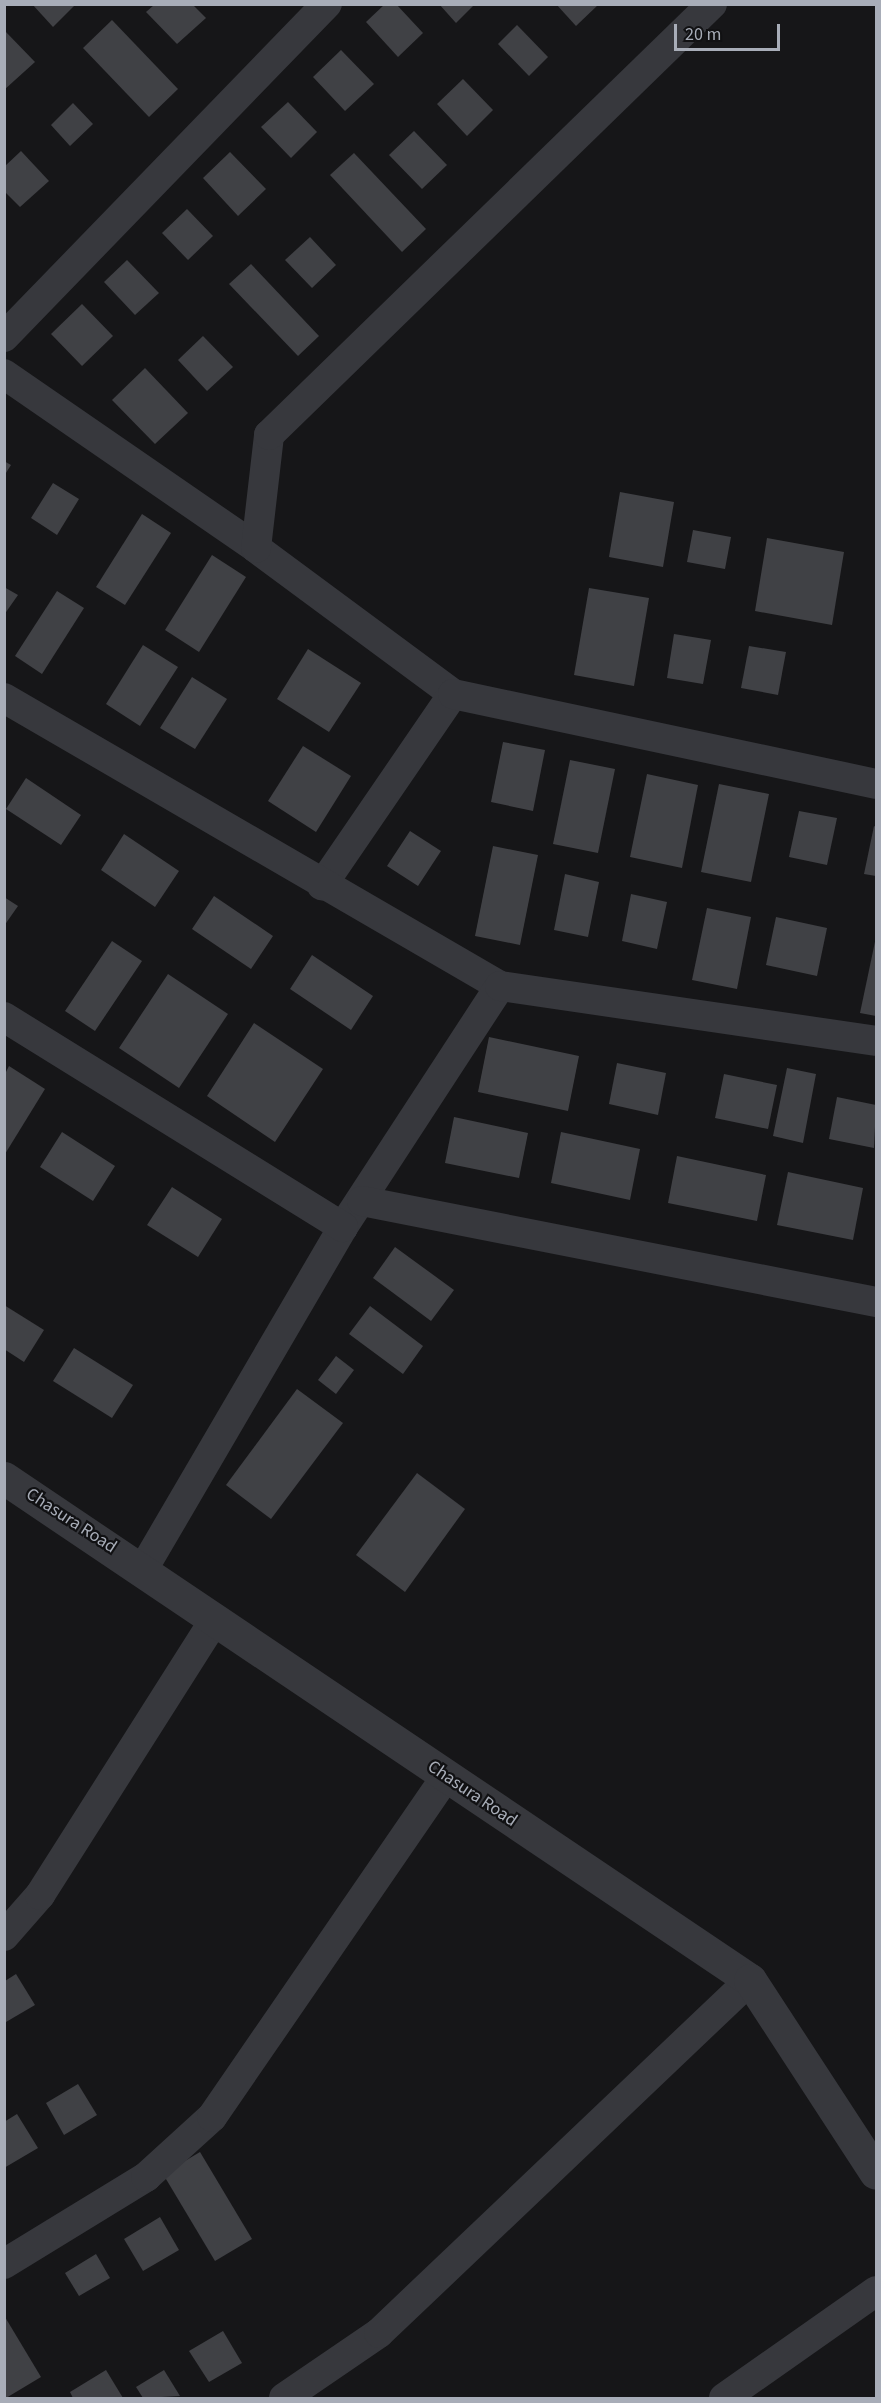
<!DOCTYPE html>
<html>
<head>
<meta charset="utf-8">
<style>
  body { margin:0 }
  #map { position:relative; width:881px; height:2403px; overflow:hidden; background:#161618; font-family:"Source Sans 3",sans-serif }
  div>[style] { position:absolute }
  .building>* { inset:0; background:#404145 }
  .minor>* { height:30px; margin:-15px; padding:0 15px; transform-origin:15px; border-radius:15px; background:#37383d }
  .tertiary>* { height:33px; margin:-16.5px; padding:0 16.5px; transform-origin:16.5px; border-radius:16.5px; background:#37383d }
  span { translate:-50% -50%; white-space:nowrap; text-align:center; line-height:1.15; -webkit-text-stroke:4.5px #111113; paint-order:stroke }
  .street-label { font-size:18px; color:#a8adb8 }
  .frame { position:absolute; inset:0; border:6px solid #a8adb8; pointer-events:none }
  .scale { position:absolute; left:674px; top:24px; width:106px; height:27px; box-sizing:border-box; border:3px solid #a8adb8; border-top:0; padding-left:8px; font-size:18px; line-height:21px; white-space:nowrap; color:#a8adb8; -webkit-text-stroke:4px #111113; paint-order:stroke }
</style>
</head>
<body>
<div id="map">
  <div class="building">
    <div style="clip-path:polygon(32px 4px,76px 4px,53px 27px)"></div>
    <div style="clip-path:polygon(385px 4px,396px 4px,423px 33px,398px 57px,366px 22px)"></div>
    <div style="clip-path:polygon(439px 4px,475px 4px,456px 23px)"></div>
    <div style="clip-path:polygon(556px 4px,599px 4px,576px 26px)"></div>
    <div style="clip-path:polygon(154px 5px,193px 5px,206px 18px,177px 44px,146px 12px)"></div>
    <div style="clip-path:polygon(112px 20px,178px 89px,149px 117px,83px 48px)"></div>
    <div style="clip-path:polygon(517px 25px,548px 57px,529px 76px,498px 44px)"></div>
    <div style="clip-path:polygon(4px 30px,35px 62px,4px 90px)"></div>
    <div style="clip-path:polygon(341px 50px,374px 84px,345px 111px,313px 77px)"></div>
    <div style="clip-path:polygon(463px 79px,493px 110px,467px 136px,437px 104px)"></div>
    <div style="clip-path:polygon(288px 102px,317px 132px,291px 158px,261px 127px)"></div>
    <div style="clip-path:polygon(73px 103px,93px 124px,70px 146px,51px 125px)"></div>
    <div style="clip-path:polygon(414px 131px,447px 165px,422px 189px,389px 155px)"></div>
    <div style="clip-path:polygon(21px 151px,49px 181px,20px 207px,4px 191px,4px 167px)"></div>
    <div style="clip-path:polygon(230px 152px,266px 189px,238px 216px,203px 178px)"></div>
    <div style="clip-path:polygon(354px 153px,426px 229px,402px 252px,330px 175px)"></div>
    <div style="clip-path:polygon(187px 209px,213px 236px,188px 260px,162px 233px)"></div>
    <div style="clip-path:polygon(310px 237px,336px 265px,312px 288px,285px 260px)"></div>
    <div style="clip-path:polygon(127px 260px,159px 293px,135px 315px,104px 282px)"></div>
    <div style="clip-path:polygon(251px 264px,319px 336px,298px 356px,229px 284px)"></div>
    <div style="clip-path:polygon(82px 304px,113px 336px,82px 366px,51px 334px)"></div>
    <div style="clip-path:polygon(203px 336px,233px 367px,207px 391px,178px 360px)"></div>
    <div style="clip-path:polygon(145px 368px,188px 413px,155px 444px,112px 400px)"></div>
    <div style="clip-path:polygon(4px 461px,11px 465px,4px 476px)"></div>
    <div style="clip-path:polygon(53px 483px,79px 499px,57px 535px,31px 518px)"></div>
    <div style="clip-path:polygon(620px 492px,674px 502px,663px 567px,609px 557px)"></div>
    <div style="clip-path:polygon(142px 514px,171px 533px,125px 605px,96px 587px)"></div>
    <div style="clip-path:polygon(693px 530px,731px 537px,725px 569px,687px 562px)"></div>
    <div style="clip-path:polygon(767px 538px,844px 552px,832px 625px,755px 611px)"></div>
    <div style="clip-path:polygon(212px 555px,246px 577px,199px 652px,165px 630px)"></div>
    <div style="clip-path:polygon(4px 587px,18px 595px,4px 615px)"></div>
    <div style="clip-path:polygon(589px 588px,649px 598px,634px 686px,574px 675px)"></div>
    <div style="clip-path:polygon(57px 591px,84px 608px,42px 674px,15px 656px)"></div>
    <div style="clip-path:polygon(674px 634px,711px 640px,703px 684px,667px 678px)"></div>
    <div style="clip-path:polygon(143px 645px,178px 667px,140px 726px,106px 704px)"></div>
    <div style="clip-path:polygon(749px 646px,786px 652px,778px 695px,741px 688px)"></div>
    <div style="clip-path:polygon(308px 649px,361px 683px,329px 732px,277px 699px)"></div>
    <div style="clip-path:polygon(192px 677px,227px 699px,195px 749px,160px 728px)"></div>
    <div style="clip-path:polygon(503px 742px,545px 750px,533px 811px,491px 802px)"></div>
    <div style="clip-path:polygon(303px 746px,351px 776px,316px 832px,268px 801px)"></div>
    <div style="clip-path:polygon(570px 760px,615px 769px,598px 853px,553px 844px)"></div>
    <div style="clip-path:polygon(647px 774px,698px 785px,682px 868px,630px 857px)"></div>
    <div style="clip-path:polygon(26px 778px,81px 815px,61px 845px,6px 809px)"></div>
    <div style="clip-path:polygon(719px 784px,769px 794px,751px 882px,701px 872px)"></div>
    <div style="clip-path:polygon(799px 811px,837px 818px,827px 865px,789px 857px)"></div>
    <div style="clip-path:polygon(874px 826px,876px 827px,876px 876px,864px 874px)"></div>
    <div style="clip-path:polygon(410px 831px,441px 851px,418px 886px,387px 866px)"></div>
    <div style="clip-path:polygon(124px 834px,179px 871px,155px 907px,101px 870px)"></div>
    <div style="clip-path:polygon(493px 846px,538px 855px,520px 945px,475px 936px)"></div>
    <div style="clip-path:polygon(565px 874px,599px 882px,588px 937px,554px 930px)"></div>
    <div style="clip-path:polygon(631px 894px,667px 902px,657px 949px,622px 941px)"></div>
    <div style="clip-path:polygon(214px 896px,273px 936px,251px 969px,192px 929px)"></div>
    <div style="clip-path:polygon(4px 897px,18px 906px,4px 926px)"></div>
    <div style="clip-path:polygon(707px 908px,751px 917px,737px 989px,692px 980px)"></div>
    <div style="clip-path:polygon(776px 917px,827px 928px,817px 976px,766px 965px)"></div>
    <div style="clip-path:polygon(876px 937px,876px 1016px,860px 1013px)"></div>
    <div style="clip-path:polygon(112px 941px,142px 961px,95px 1031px,65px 1011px)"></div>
    <div style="clip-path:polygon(312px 955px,373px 996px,351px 1030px,290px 989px)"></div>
    <div style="clip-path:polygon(168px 974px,228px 1014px,179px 1088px,119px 1048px)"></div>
    <div style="clip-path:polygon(254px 1023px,323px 1069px,275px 1142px,207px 1096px)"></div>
    <div style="clip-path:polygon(489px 1037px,579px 1056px,568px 1111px,478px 1092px)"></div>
    <div style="clip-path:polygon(617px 1063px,666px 1073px,658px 1115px,609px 1104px)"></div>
    <div style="clip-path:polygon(9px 1066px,45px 1089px,5px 1154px,5px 1074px)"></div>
    <div style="clip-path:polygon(787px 1068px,816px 1074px,803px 1143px,773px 1136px)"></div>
    <div style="clip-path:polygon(724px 1074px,777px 1085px,768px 1129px,715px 1118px)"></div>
    <div style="clip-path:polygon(837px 1097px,876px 1105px,874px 1148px,829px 1139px)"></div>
    <div style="clip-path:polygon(454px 1117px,528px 1133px,519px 1178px,445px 1163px)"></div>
    <div style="clip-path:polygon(62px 1132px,115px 1166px,93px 1201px,40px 1167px)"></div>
    <div style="clip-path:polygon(561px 1132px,640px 1149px,630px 1200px,551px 1183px)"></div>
    <div style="clip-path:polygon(677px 1156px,766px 1175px,757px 1221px,668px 1203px)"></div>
    <div style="clip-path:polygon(788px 1172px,863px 1188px,853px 1240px,777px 1225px)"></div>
    <div style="clip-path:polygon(172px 1187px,222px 1219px,198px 1257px,147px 1225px)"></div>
    <div style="clip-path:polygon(395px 1247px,454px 1290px,431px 1321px,373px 1278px)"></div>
    <div style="clip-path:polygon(4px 1305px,44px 1330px,24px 1362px,4px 1349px)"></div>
    <div style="clip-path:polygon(370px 1306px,423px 1346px,403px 1374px,349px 1334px)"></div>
    <div style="clip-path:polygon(74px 1348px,133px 1385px,112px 1418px,53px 1381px)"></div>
    <div style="clip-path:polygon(336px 1356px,354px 1370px,336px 1394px,318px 1380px)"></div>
    <div style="clip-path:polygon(297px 1389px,343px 1423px,271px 1519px,226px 1485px)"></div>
    <div style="clip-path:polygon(417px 1473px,465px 1509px,405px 1592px,356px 1555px)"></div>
    <div style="clip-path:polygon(16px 1974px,35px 2005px,6px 2022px,5px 1981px)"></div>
    <div style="clip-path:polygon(78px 2084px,97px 2115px,64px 2135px,46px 2103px)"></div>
    <div style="clip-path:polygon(17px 2114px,38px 2148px,4px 2168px,4px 2122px)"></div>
    <div style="clip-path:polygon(200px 2152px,252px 2239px,215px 2261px,163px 2174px)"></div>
    <div style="clip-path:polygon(160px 2217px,179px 2250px,143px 2271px,124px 2239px)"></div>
    <div style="clip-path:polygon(96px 2254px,110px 2278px,79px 2296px,65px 2273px)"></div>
    <div style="clip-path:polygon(5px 2317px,41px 2377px,6px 2398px,5px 2398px)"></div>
    <div style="clip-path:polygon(223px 2331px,242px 2363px,209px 2382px,189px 2351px)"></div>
    <div style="clip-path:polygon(106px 2370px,123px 2398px,73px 2398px,70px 2392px)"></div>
    <div style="clip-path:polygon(164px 2370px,180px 2396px,143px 2398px,136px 2387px)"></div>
  </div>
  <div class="minor">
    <div style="left:4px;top:337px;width:464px;rotate:-45.9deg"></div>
    <div style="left:4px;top:374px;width:306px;rotate:34.6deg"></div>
    <div style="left:256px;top:548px;width:245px;rotate:36.5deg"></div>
    <div style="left:453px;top:694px;width:232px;rotate:124.4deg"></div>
    <div style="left:256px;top:548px;width:114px;rotate:-83.4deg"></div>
    <div style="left:269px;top:435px;width:618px;rotate:-44.21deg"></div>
    <div style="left:453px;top:694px;width:432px;rotate:12deg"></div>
    <div style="left:4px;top:698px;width:574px;rotate:30.14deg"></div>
    <div style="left:500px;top:986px;width:288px;rotate:123.1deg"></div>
    <div style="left:343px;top:1227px;width:395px;rotate:120.3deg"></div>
    <div style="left:500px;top:986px;width:380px;rotate:8.3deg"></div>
    <div style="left:4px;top:1017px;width:399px;rotate:31.8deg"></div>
    <div style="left:362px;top:1201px;width:524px;rotate:11.12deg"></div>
    <div style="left:4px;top:1936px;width:55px;rotate:-48.7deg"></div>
    <div style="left:40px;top:1895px;width:327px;rotate:-57.6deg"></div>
    <div style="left:4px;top:2264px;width:167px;rotate:-31.5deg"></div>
    <div style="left:146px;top:2177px;width:89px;rotate:-42.3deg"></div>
    <div style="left:212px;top:2117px;width:414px;rotate:-55.5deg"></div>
    <div style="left:284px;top:2398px;width:115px;rotate:-34.4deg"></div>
    <div style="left:379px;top:2333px;width:512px;rotate:-43.58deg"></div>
    <div style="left:724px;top:2398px;width:186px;rotate:-35.1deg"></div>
  </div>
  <div class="tertiary">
    <div style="left:4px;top:1478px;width:899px;rotate:33.94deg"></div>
    <div style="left:750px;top:1980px;width:230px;rotate:56.9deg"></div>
  </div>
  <div class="street-label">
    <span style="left:71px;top:1521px;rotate:33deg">Chasura Road</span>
    <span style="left:472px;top:1794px;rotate:34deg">Chasura Road</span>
  </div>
  <div class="frame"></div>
  <div class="scale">20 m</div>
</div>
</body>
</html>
